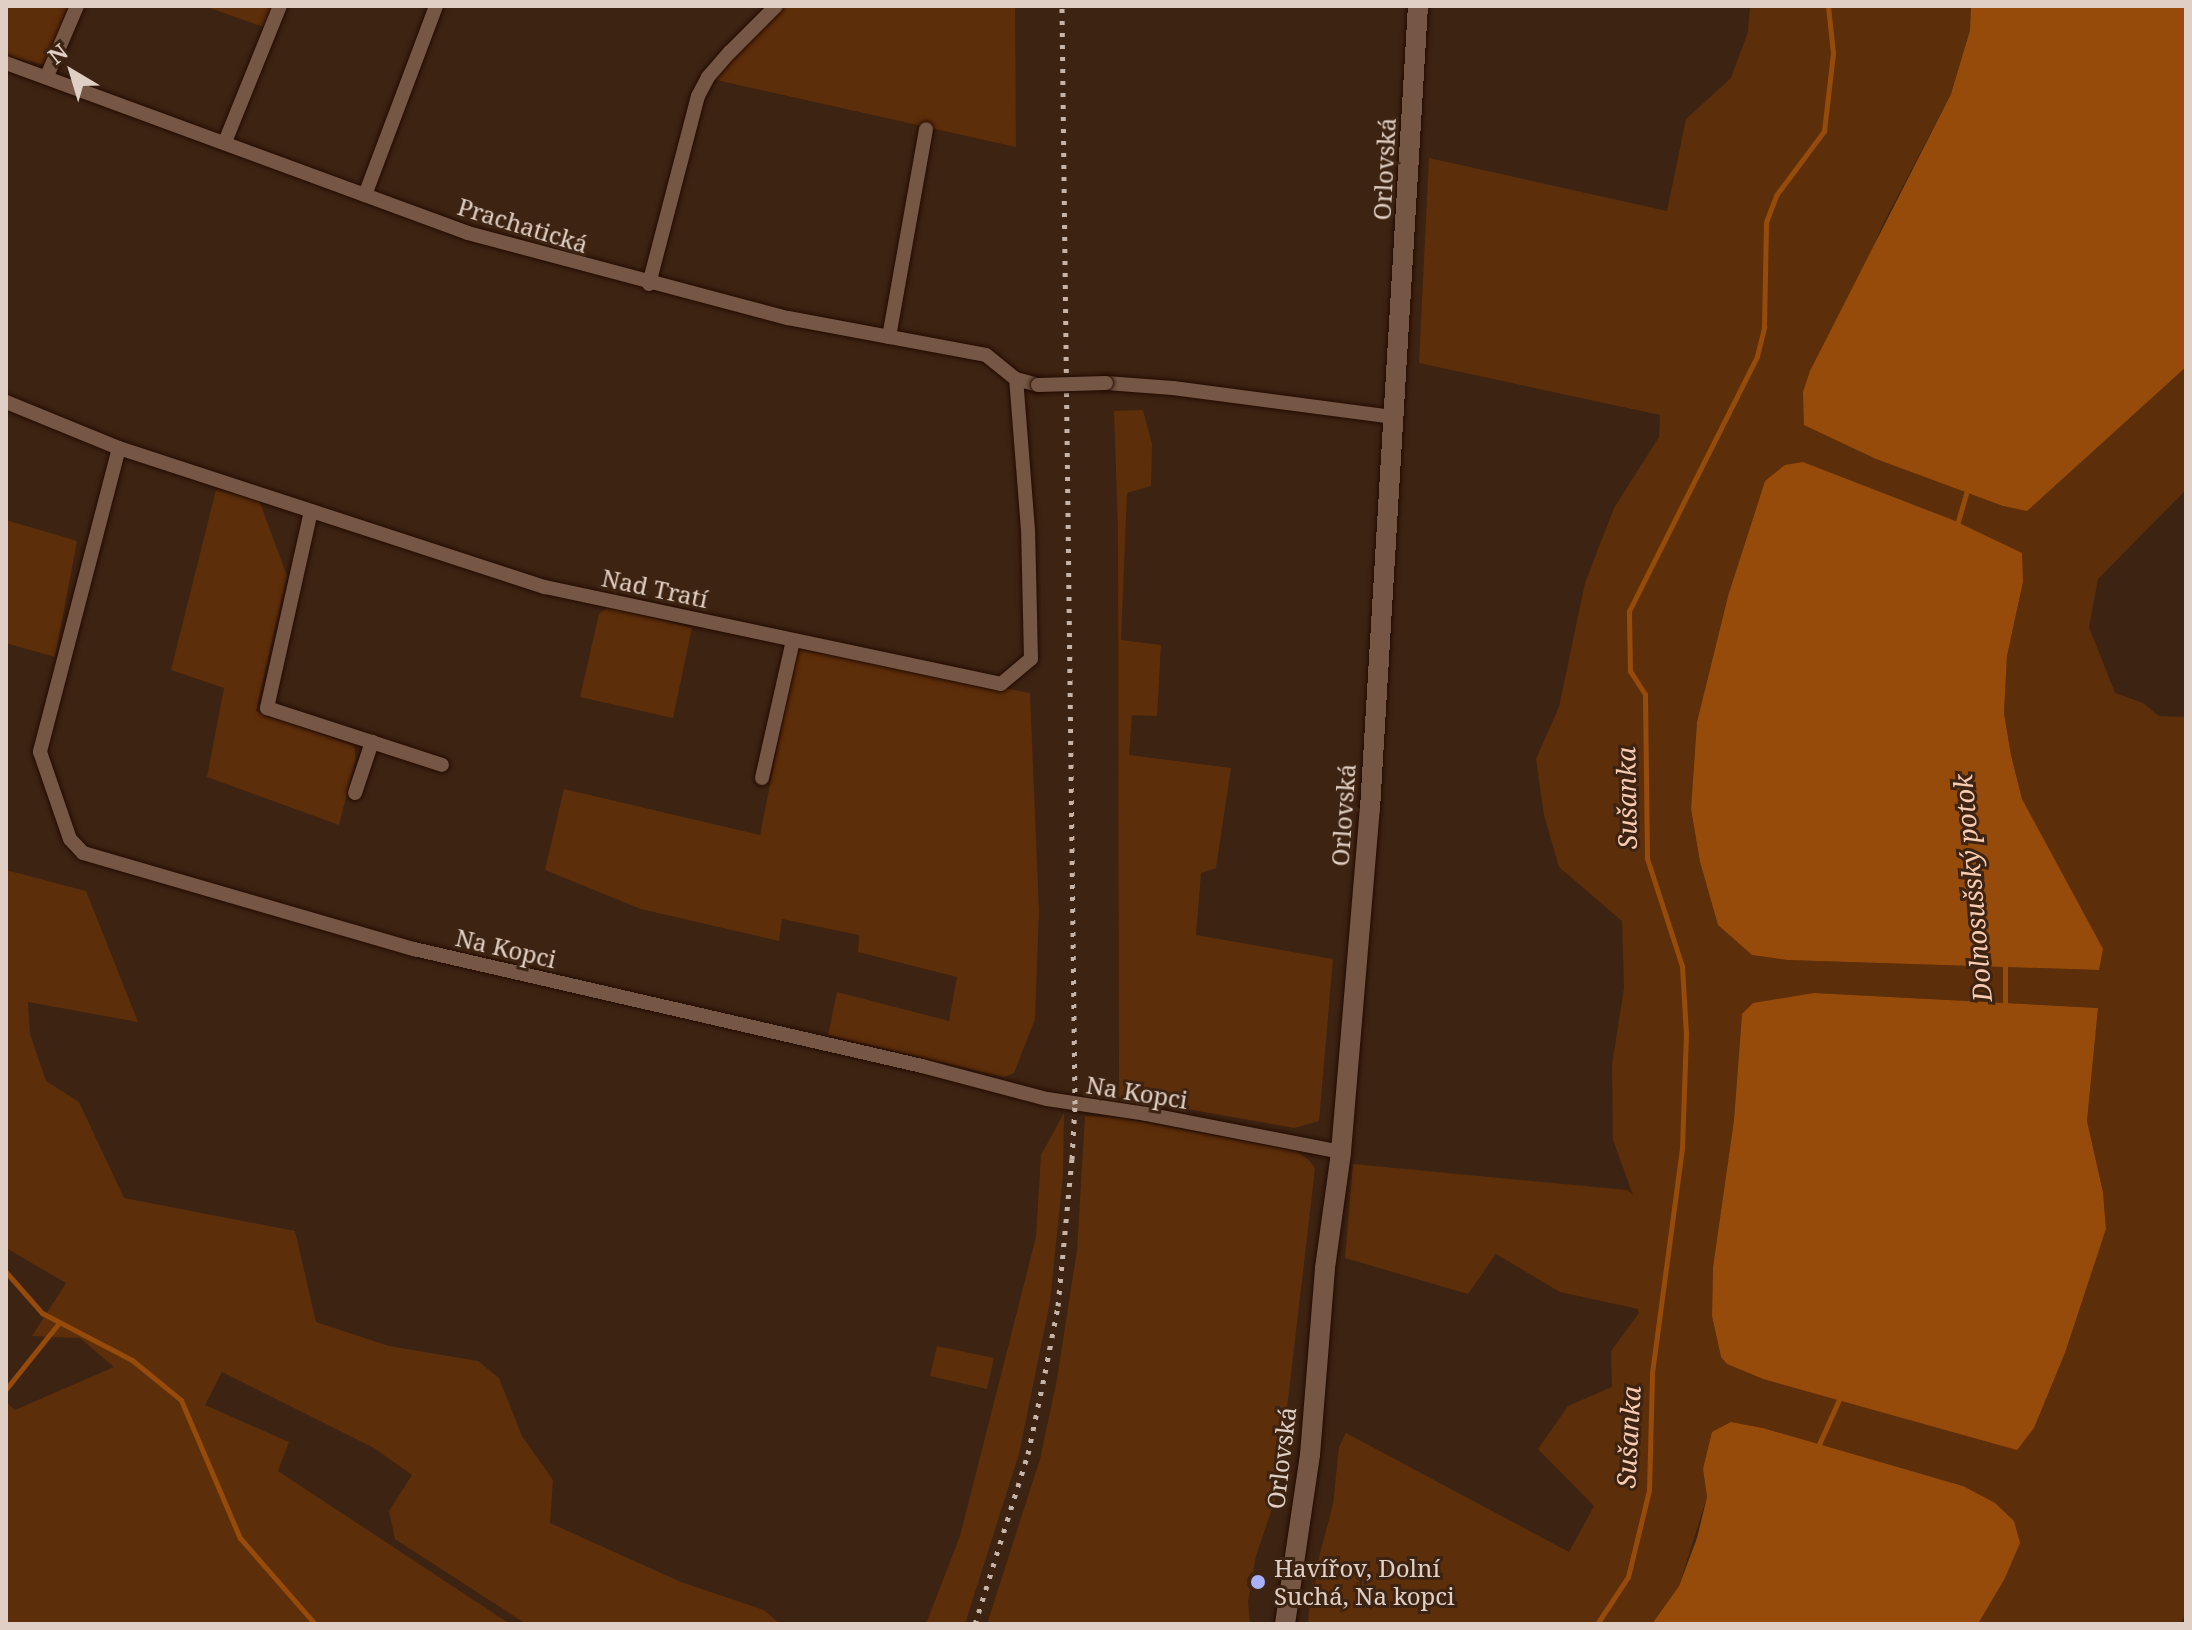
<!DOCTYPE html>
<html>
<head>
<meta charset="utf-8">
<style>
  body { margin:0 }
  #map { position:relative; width:2192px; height:1630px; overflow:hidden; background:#3d2312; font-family:"Noto Serif",serif }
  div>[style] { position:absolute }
  .green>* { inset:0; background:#5d2e0a }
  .water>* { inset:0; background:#974b0b }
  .stream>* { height:5px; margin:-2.5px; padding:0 2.5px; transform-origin:2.5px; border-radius:2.5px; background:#974b0b }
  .roads { filter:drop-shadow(0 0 2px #230b00) drop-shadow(0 0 2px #230b00) }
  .street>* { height:14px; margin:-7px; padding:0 7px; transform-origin:7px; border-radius:7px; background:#765745 }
  .secondary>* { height:20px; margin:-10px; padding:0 10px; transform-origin:10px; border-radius:10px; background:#765745 }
  .rail>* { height:5px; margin-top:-2.5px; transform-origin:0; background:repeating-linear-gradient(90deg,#c7b4a8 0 4px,transparent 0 12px) }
  .bridges { filter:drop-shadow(0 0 2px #230b00) drop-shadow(0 0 2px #230b00) }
  .street-bridge>* { height:14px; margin:-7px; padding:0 7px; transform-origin:7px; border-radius:7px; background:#765745 }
  .dots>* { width:22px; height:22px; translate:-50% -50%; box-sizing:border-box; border:4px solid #3d2312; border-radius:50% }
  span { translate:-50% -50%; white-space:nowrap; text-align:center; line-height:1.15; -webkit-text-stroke:6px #3d2312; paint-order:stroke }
  .street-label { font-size:24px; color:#e0cfc4 }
  .poi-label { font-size:24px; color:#e0cfc4 }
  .left { translate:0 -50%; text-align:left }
  .water-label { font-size:26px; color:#f7ccb2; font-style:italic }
  .frame { position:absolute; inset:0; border:8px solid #e0cfc4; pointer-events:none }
  .north { position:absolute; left:32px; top:32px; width:80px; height:80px; -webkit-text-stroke:6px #3d2312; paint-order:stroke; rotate:322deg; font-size:22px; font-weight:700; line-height:32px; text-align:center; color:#e0cfc4 }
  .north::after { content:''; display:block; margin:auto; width:28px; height:36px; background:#e0cfc4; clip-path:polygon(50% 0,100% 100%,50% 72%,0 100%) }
</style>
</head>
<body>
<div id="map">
  <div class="green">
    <div style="clip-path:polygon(6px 6px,72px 6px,46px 65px,6px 56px)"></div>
    <div style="clip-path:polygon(204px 6px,275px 6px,267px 28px)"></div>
    <div style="clip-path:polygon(785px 6px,1015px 6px,1016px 147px,712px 79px)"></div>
    <div style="clip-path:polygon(evenodd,1750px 6px,1971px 6px,1970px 30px,1951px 94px,1882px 226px,1804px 424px,1876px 459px,2003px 506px,2027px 510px,2186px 367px,2186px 490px,2098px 579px,2089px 627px,2115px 693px,2143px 703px,2159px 716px,2186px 717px,2186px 1613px,2180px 1624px,1978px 1624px,2004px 1580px,1963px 1486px,1763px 1428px,1731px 1422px,1703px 1469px,1707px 1497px,1679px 1586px,1652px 1624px,1308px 1624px,1311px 1588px,1333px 1504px,1339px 1447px,1346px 1433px,1569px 1552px,1594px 1506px,1538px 1449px,1568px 1406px,1612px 1387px,1611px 1351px,1639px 1313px,1638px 1309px,1560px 1292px,1496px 1254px,1468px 1294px,1345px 1258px,1353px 1164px,1627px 1190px,1633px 1195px,1613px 1140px,1612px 1065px,1624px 988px,1622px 921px,1559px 867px,1544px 815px,1536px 759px,1559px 707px,1585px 583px,1614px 508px,1659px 437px,1660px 415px,1419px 363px,1429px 158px,1667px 211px,1686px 119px,1731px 78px,1748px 32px,1750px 6px,1803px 462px,1953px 520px,2021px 553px,2023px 582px,2007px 656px,2004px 713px,2011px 755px,2022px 799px,2052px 858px,2099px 970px,1787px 960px,1752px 955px,1718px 925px,1700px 862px,1691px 810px,1697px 722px,1728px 596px,1765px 481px,1803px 462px,1750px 6px,1814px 993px,2098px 1008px,2087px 1121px,2103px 1192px,2106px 1229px,2065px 1353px,2034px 1428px,1955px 1431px,1763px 1379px,1727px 1364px,1721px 1357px,1712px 1316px,1713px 1267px,1734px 1120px,1742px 1014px,1814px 993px)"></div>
    <div style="clip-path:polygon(1143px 410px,1152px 444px,1151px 486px,1127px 493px,1121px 640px,1161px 645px,1157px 716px,1132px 715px,1129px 755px,1231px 768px,1216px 868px,1201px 873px,1196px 935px,1333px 959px,1319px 1121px,1294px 1128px,1119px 1097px,1118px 529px,1114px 411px)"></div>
    <div style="clip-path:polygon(216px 490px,259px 500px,287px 576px,256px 711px,354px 746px,356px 758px,339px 825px,207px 777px,224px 688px,171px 670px)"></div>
    <div style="clip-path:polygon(6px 520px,77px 541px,55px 657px,6px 643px)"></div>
    <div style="clip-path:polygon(608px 607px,692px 628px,673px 718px,580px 697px,599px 614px)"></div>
    <div style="clip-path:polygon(797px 649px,1030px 693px,1039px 911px,1035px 1019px,1014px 1073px,1004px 1077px,828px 1035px,837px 992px,949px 1021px,957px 977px,858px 952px,859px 935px,782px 919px,779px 941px,641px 909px,545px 870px,564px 789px,760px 835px)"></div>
    <div style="clip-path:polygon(6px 870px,86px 891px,138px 1022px,28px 1002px,30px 1034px,46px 1081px,79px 1102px,124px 1198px,295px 1231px,316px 1322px,389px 1346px,478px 1361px,499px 1378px,522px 1436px,553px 1480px,550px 1523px,681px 1582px,764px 1610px,780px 1624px,526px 1624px,395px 1539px,389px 1511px,412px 1475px,374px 1448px,222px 1372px,205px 1405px,289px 1442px,278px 1471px,510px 1624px,6px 1624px,6px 1402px,15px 1410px,114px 1367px,80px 1338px,32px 1336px,66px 1283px,6px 1248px)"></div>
    <div style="clip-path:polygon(1064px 1113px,1063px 1175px,1050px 1302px,1019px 1454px,965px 1624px,926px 1624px,960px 1536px,1036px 1237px,1041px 1155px)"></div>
    <div style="clip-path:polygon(1085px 1116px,1120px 1118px,1296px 1151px,1310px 1161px,1315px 1169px,1277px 1494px,1256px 1556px,1248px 1602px,1250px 1624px,987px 1624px,1040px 1459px,1057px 1379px,1077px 1250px)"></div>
    <div style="clip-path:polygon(937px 1346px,994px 1358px,987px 1389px,930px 1376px)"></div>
  </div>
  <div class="water">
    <div style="clip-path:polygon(1971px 6px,2186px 6px,2186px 367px,2027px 511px,2003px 506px,1876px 459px,1804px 425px,1803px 392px,1810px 371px,1951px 94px,1970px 30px)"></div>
    <div style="clip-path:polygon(1803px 462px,1953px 520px,2022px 553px,2023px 582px,2007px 656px,2004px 713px,2011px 755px,2022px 799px,2103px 949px,2099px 970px,1787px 960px,1752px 955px,1718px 925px,1700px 862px,1691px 809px,1697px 722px,1728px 596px,1765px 481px,1785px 465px)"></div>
    <div style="clip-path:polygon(1814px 993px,2098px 1008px,2087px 1121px,2103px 1192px,2106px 1229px,2065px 1353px,2034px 1428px,2017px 1450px,1763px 1379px,1727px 1364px,1721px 1357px,1712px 1316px,1713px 1267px,1734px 1120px,1742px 1014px,1753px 1003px)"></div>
    <div style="clip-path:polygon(1731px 1422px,1763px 1428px,1963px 1486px,1995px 1503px,2014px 1521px,2020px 1543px,2004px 1580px,1978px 1624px,1652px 1624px,1679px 1586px,1697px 1538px,1707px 1497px,1703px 1469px,1712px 1432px)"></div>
  </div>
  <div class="stream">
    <div style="left:1957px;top:525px;width:37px;rotate:-74deg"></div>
    <div style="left:2005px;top:965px;width:45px;rotate:90deg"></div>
    <div style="left:6px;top:1272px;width:55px;rotate:48.7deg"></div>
    <div style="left:42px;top:1313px;width:102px;rotate:27.6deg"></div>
    <div style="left:132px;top:1360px;width:63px;rotate:39.2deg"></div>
    <div style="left:181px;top:1400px;width:150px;rotate:66.9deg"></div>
    <div style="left:240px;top:1538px;width:114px;rotate:48.9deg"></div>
    <div style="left:6px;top:1389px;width:83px;rotate:-51.3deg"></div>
    <div style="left:1816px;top:1451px;width:61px;rotate:-65.9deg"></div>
    <div style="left:1597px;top:1624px;width:56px;rotate:-56.6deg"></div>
    <div style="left:1628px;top:1577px;width:89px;rotate:-76.4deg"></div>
    <div style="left:1649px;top:1490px;width:117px;rotate:-88.5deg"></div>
    <div style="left:1652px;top:1373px;width:227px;rotate:-82.4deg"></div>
    <div style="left:1682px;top:1148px;width:114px;rotate:-88deg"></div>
    <div style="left:1686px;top:1034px;width:68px;rotate:-93.4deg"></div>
    <div style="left:1682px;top:966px;width:114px;rotate:-108deg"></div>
    <div style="left:1647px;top:858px;width:164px;rotate:-90.7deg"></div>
    <div style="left:1645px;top:694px;width:27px;rotate:-123deg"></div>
    <div style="left:1630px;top:671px;width:60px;rotate:-91deg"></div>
    <div style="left:1629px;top:611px;width:285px;rotate:-63.3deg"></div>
    <div style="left:1757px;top:356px;width:30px;rotate:-76deg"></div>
    <div style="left:1764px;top:327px;width:105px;rotate:-88.9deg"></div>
    <div style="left:1766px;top:222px;width:30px;rotate:-69deg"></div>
    <div style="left:1777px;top:194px;width:79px;rotate:-53.3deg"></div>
    <div style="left:1824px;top:131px;width:79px;rotate:-83.4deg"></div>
    <div style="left:1833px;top:53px;width:47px;rotate:-96.1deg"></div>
  </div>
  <div class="roads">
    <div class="street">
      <div style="left:6px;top:63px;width:492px;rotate:20.2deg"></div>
      <div style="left:468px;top:233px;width:331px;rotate:14.9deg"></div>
      <div style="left:788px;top:318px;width:201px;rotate:10.6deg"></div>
      <div style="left:986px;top:355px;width:38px;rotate:39deg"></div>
      <div style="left:1016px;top:379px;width:23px;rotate:15deg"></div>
      <div style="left:47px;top:76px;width:76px;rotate:-66.8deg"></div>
      <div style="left:225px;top:142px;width:147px;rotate:-68deg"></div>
      <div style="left:365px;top:195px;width:202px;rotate:-69.4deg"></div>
      <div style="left:649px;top:284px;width:194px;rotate:-75.4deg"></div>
      <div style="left:698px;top:96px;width:21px;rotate:-62deg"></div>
      <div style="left:708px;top:77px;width:33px;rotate:-49deg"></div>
      <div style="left:730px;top:52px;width:65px;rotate:-45deg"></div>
      <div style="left:889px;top:337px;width:211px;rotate:-79.9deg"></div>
      <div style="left:1106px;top:383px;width:67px;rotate:4.3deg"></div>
      <div style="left:1173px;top:388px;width:223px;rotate:7.5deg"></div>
      <div style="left:6px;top:402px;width:122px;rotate:22.2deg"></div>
      <div style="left:119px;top:448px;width:448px;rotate:18.1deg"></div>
      <div style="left:545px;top:587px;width:466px;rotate:12deg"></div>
      <div style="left:1001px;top:684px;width:39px;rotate:-40deg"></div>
      <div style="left:1031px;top:659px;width:129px;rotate:-91.3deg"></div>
      <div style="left:1028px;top:530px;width:151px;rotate:-94.5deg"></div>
      <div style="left:119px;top:448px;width:314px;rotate:104.6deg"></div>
      <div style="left:40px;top:752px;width:92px;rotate:71deg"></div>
      <div style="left:70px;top:839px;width:19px;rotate:47deg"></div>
      <div style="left:83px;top:853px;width:345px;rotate:16.2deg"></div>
      <div style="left:414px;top:949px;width:521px;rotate:12.97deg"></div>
      <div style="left:922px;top:1066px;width:129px;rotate:14.8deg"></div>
      <div style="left:1047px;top:1099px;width:100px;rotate:8.6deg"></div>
      <div style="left:1146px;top:1114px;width:199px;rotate:11deg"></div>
      <div style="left:311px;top:511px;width:202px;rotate:102.6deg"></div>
      <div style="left:267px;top:708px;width:184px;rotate:18deg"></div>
      <div style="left:762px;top:778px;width:141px;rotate:-77.3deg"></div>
      <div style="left:355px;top:793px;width:54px;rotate:-71.6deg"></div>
    </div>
    <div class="secondary">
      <div style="left:1285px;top:1624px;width:171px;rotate:-81.6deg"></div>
      <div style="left:1310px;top:1455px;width:188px;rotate:-85.4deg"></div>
      <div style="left:1325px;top:1268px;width:117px;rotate:-82.1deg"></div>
      <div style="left:1341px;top:1152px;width:344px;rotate:-85.2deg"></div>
      <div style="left:1370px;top:809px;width:804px;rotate:-86.58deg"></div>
    </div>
  </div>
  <div class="rail">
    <div style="left:975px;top:1624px;width:178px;rotate:-72.7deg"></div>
    <div style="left:1028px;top:1454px;width:83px;rotate:-78.1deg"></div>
    <div style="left:1045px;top:1373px;width:68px;rotate:-79deg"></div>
    <div style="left:1058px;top:1306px;width:148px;rotate:-84.6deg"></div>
    <div style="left:1072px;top:1159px;width:55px;rotate:-86.9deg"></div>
    <div style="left:1075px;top:1104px;width:1098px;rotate:-90.68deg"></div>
  </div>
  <div class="bridges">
    <div class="street-bridge">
      <div style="left:1038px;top:385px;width:68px;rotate:-1.7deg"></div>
    </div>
  </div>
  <div class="dots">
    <div style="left:1258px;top:1582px;background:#a9b0fc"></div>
  </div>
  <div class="street-label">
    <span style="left:1384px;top:169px;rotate:-87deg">Orlovská</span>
    <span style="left:523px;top:225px;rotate:17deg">Prachatická</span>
    <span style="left:655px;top:588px;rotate:12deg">Nad Tratí</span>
    <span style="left:1343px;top:815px;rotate:-86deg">Orlovská</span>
    <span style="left:506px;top:948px;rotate:13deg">Na Kopci</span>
    <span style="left:1137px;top:1092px;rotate:9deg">Na Kopci</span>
    <span style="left:1281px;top:1458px;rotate:-83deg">Orlovská</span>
  </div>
  <div class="poi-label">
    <span class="left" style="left:1274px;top:1582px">Havířov, Dolní<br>Suchá, Na kopci</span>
  </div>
  <div class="water-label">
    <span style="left:1627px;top:798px;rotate:-91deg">Sušanka</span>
    <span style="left:1973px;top:888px;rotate:-95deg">Dolnosušský potok</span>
    <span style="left:1629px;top:1437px;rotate:-87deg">Sušanka</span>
  </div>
  <div class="frame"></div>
  <div class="north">N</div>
</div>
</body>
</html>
